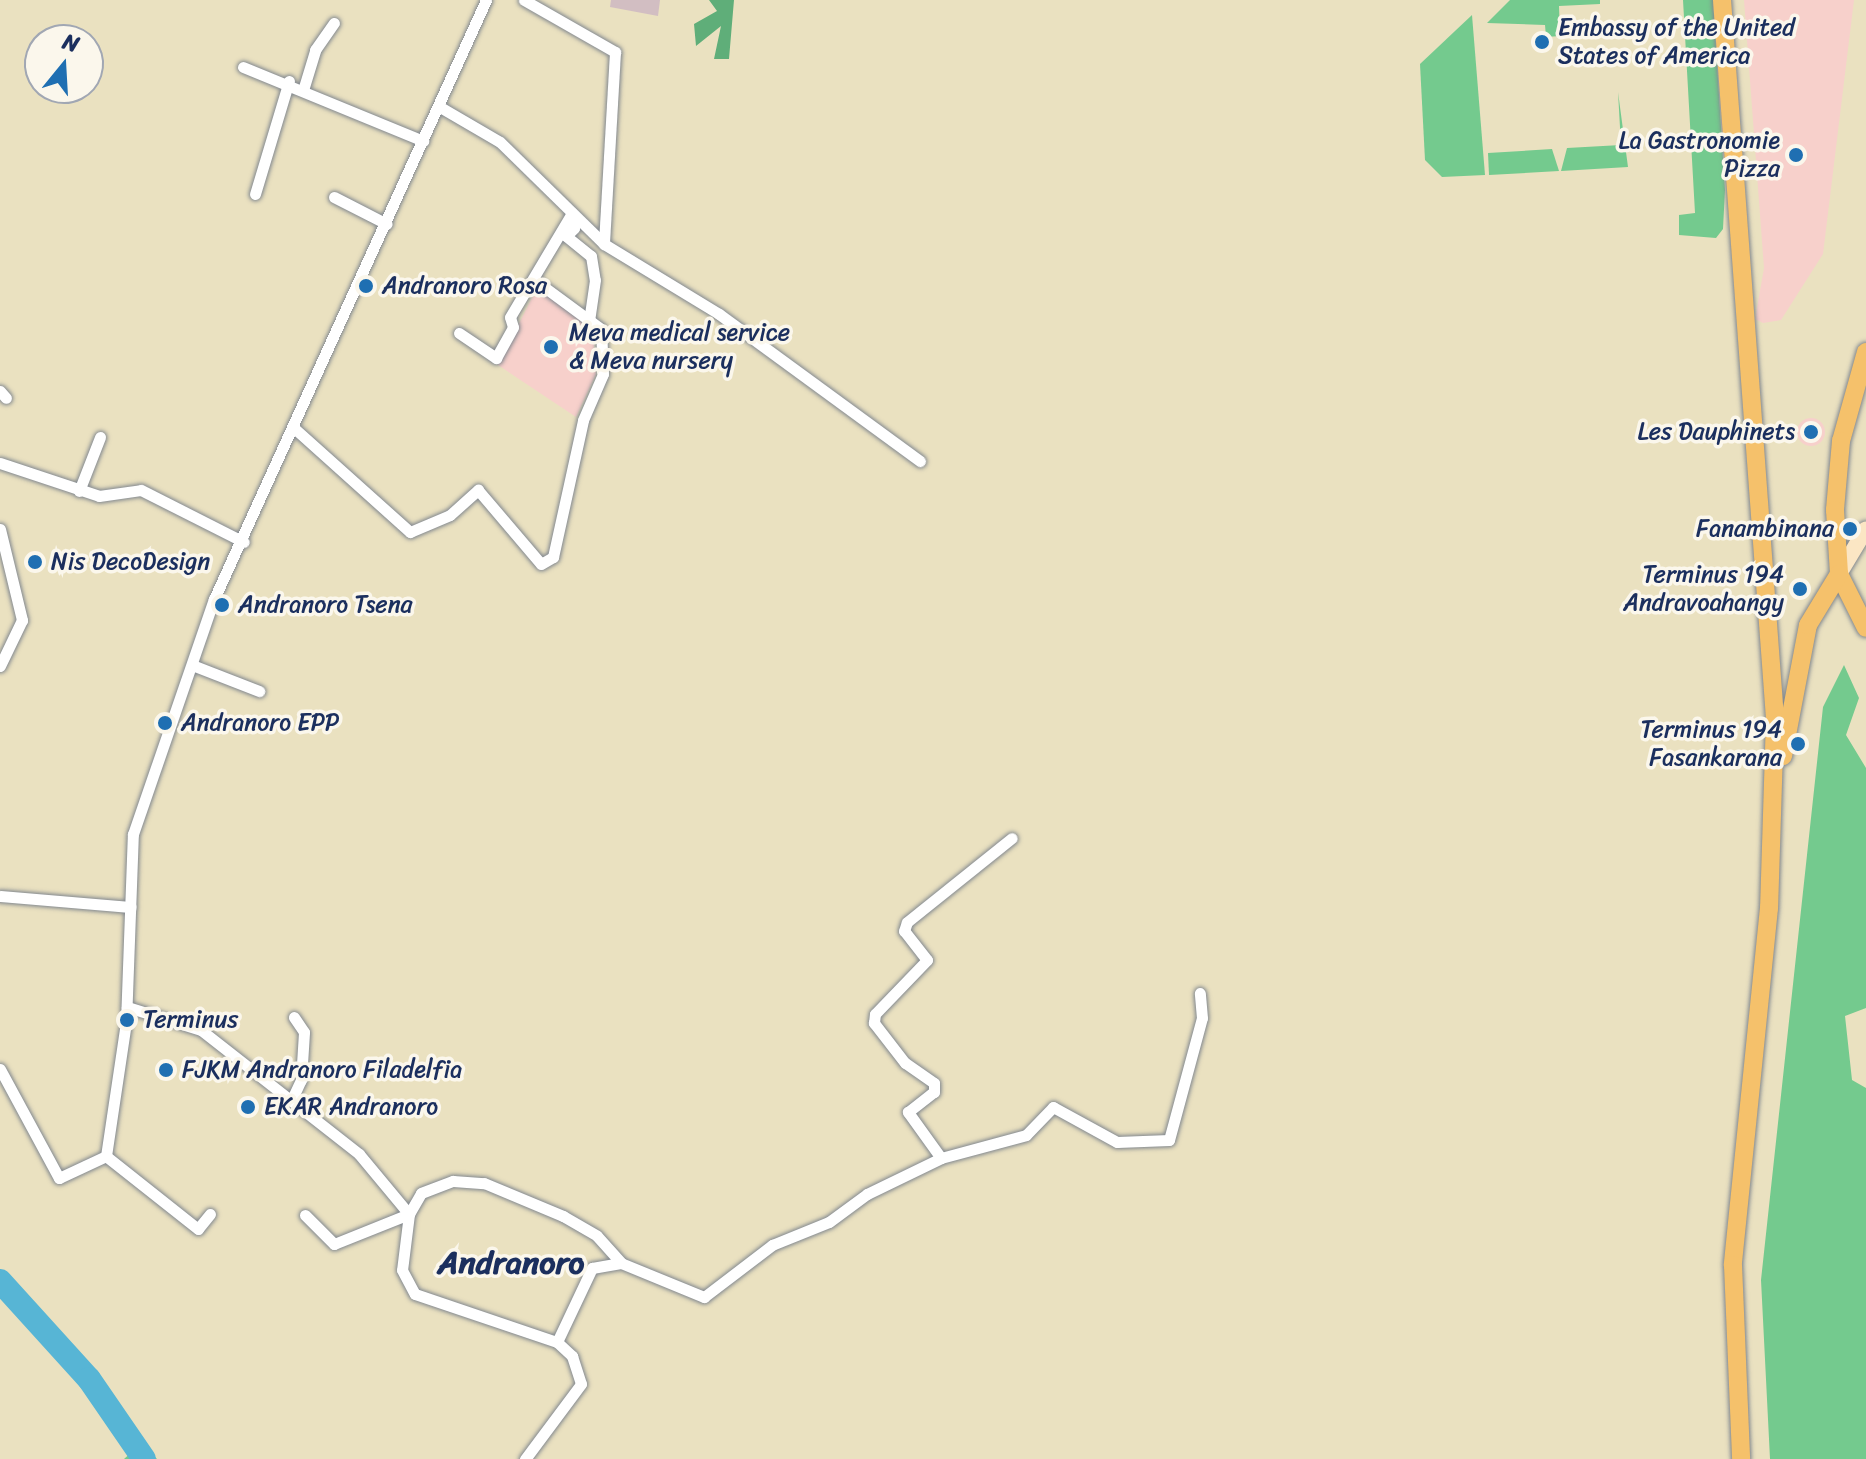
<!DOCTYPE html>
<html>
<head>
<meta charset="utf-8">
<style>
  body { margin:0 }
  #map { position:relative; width:1866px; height:1459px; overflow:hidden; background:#eae1c0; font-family:Sriracha,sans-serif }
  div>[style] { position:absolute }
  .built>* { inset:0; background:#f7d0cb }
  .round { border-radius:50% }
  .industrial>* { inset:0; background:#d2bec2 }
  .green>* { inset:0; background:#74ca8e }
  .forest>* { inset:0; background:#5fae79 }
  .river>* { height:24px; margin:-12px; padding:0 12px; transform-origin:12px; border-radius:12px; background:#57b5d5 }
  .roads { filter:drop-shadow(0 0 2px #82888f) drop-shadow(0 0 2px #82888f) }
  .street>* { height:11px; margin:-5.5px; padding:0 5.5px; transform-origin:5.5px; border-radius:5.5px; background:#fff }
  .secondary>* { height:16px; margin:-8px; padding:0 8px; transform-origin:8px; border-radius:8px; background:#fbe6c4 }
  .primary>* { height:18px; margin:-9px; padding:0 9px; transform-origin:9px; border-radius:9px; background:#f5c16b }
  .dots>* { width:22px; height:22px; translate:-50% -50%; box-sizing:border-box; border:4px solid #fbf7ec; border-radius:50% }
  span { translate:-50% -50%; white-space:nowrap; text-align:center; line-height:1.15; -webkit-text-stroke:7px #fbf7ec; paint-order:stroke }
  .poi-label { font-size:24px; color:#1b2f5e }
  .left { translate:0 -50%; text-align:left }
  .right { translate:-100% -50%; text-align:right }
  .district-label { font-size:32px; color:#1b2f5e; font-weight:700 }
  .north { position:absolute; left:24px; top:24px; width:80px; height:80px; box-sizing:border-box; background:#fbf7ec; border:2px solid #a1a7b3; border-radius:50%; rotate:18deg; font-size:22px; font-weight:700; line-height:32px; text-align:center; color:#1b2f5e }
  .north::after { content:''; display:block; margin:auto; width:28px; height:36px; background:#1f6fb2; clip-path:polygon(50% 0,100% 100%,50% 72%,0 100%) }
</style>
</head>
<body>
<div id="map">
  <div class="built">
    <div style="clip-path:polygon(1744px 0,1854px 0,1823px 254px,1781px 320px,1763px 323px,1755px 319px,1764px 268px)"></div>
    <div style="clip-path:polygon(537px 288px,593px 330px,596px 374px,576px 417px,498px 365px)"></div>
    <div class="round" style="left:1797px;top:418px;width:28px;height:28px"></div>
  </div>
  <div class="industrial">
    <div style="clip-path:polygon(611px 0,660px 0,658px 16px,610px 7px)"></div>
  </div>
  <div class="green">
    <div style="clip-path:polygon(1510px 0,1600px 0,1600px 4px,1559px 6px,1560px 36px,1546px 37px,1545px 25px,1487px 23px)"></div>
    <div style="clip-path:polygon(1683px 0,1713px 0,1725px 190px,1723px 229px,1716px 238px,1679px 235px,1679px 215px,1695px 213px)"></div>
    <div style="clip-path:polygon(1472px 15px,1485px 175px,1442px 177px,1425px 160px,1420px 64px)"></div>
    <div style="clip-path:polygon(1618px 92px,1628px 167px,1561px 171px,1567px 148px,1621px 145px)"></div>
    <div style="clip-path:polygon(1552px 149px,1559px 171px,1489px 175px,1488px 153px)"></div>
    <div style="clip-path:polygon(1844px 665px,1859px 698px,1846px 735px,1866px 768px,1866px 1008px,1845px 1016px,1852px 1080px,1866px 1088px,1866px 1459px,1770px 1459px,1761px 1280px,1823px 707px)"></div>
    <div style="clip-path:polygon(142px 1443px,157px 1459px,124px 1459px)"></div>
  </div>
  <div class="forest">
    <div style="clip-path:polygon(709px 0,734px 0,729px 59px,714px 59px,721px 26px,696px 46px,694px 24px,717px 11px)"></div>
  </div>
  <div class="river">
    <div style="left:0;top:1281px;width:132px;rotate:47.8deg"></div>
    <div style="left:89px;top:1379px;width:97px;rotate:55.5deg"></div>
  </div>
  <div class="roads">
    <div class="street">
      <div style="left:524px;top:0;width:105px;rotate:29.7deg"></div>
      <div style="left:615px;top:52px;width:192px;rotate:93.3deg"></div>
      <div style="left:243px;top:67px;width:195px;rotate:22.3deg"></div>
      <div style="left:304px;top:87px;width:39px;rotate:-73deg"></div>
      <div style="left:315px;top:50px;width:33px;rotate:-55deg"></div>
      <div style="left:440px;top:107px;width:69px;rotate:30.3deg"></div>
      <div style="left:500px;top:142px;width:146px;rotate:44.4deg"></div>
      <div style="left:604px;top:244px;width:135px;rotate:31.3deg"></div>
      <div style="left:719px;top:314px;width:249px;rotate:36.2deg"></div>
      <div style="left:255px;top:194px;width:118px;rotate:-73.3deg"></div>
      <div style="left:334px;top:197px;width:59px;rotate:27deg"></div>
      <div style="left:572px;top:214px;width:14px;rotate:82deg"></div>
      <div style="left:574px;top:228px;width:11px;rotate:135deg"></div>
      <div style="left:566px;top:236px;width:32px;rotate:39deg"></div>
      <div style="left:591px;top:256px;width:24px;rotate:81deg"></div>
      <div style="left:595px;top:280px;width:41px;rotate:98.3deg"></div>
      <div style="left:459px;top:333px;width:45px;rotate:34deg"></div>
      <div style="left:496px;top:358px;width:35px;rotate:-61deg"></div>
      <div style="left:513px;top:327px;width:10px;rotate:-107deg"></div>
      <div style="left:510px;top:317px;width:121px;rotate:-59.2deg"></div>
      <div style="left:0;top:391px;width:9px;rotate:49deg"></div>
      <div style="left:294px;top:428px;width:156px;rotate:41.9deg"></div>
      <div style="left:410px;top:532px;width:43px;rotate:-23deg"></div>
      <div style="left:450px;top:515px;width:38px;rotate:-42deg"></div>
      <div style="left:478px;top:490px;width:97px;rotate:49.6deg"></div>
      <div style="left:541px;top:564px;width:14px;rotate:-30deg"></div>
      <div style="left:553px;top:557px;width:140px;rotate:-77.6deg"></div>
      <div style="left:583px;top:420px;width:50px;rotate:-66.5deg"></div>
      <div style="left:603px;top:374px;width:45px;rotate:-92.5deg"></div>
      <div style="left:601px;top:329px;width:81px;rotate:-143.6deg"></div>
      <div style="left:0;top:463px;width:104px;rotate:18.4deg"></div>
      <div style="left:99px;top:496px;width:42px;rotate:-8.1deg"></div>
      <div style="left:141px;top:490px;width:115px;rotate:26.8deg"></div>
      <div style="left:79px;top:491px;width:58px;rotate:-68.7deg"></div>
      <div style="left:0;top:529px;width:94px;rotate:76.4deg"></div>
      <div style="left:22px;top:620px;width:51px;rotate:115.6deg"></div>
      <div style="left:195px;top:666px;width:69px;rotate:21.3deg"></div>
      <div style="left:0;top:896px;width:131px;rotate:4.8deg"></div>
      <div style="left:127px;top:1007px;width:77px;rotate:17.3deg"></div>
      <div style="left:201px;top:1030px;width:201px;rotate:38.1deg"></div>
      <div style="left:359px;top:1154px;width:78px;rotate:50.2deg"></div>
      <div style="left:409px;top:1214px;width:56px;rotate:97.1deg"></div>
      <div style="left:402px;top:1270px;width:27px;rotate:62deg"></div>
      <div style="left:415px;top:1294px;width:150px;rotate:18.7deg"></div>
      <div style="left:557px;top:1342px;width:21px;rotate:43deg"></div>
      <div style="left:572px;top:1356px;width:29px;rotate:72deg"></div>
      <div style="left:581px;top:1384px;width:94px;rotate:126.7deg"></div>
      <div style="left:0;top:1069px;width:124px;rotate:61.6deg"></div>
      <div style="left:59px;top:1178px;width:52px;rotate:-25.1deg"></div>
      <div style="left:292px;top:1099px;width:21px;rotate:-65deg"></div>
      <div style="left:301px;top:1080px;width:48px;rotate:-86.4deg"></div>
      <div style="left:304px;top:1032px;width:18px;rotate:-124deg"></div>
      <div style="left:941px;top:1158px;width:57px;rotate:-125.7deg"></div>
      <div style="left:908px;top:1112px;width:33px;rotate:-38deg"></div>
      <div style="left:934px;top:1092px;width:9px;rotate:-90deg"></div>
      <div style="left:934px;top:1083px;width:35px;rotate:-145deg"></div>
      <div style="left:905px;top:1063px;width:51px;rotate:-127.8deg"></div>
      <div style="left:874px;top:1023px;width:9px;rotate:-84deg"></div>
      <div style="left:875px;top:1014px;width:75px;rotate:-46.1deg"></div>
      <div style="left:927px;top:960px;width:37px;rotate:-128deg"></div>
      <div style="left:904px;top:931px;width:9px;rotate:-72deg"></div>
      <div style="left:907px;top:922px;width:134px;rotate:-38.7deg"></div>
      <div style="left:210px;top:1214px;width:19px;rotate:129deg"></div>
      <div style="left:198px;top:1229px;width:117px;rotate:-141.6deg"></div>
      <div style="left:106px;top:1156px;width:135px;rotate:-81.5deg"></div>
      <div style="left:126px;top:1022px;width:188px;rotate:-87.9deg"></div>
      <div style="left:133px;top:834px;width:249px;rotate:-71deg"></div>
      <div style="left:214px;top:599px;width:658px;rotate:-65.58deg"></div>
      <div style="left:305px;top:1215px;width:41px;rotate:45deg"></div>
      <div style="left:334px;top:1244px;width:81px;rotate:-21.8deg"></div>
      <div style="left:409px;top:1214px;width:24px;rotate:-60deg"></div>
      <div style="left:421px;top:1193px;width:34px;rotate:-21deg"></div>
      <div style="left:453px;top:1181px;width:31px;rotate:4deg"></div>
      <div style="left:484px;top:1183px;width:86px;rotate:22.7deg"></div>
      <div style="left:563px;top:1216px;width:39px;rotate:30deg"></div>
      <div style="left:597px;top:1236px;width:36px;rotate:48deg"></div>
      <div style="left:557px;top:1342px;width:82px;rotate:-64.7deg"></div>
      <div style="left:592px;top:1268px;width:29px;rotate:-10deg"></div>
      <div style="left:621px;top:1263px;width:90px;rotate:22.3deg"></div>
      <div style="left:704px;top:1297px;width:86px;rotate:-37.4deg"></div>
      <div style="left:772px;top:1245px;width:61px;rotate:-22deg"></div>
      <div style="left:829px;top:1222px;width:47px;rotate:-36.4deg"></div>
      <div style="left:867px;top:1194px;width:82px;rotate:-25.9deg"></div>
      <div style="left:941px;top:1158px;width:88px;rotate:-15.1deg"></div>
      <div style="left:1026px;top:1135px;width:39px;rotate:-46deg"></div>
      <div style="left:1053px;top:1107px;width:73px;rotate:28.7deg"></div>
      <div style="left:1117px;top:1142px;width:52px;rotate:-2.2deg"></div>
      <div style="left:1169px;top:1140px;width:126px;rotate:-74.9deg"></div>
      <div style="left:1202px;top:1018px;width:25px;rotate:-95deg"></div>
    </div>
    <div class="secondary">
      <div style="left:1839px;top:574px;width:52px;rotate:-59deg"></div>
    </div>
    <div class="primary">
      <div style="left:1722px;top:0;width:721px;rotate:85.78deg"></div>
      <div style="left:1775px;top:719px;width:189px;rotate:91.8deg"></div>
      <div style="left:1769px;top:908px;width:359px;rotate:95.8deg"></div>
      <div style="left:1733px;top:1265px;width:194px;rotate:87.6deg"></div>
      <div style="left:1866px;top:352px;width:92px;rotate:105.7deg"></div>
      <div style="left:1841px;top:441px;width:69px;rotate:95deg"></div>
      <div style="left:1835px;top:510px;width:64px;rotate:86.4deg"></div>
      <div style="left:1839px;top:574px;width:60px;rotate:63.4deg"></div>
      <div style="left:1783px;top:756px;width:133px;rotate:-79.2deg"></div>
      <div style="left:1808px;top:625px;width:60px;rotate:-58.7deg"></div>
    </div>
  </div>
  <div class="dots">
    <div style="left:1542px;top:42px;background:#1f6fb2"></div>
    <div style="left:1796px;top:155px;background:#1f6fb2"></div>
    <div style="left:366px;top:286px;background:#1f6fb2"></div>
    <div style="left:551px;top:347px;background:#1f6fb2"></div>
    <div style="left:1811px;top:432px;background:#1f6fb2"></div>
    <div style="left:1850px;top:529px;background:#1f6fb2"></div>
    <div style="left:35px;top:562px;background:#1f6fb2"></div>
    <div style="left:1800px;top:589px;background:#1f6fb2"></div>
    <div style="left:222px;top:605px;background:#1f6fb2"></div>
    <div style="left:165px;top:723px;background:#1f6fb2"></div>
    <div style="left:1798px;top:744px;background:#1f6fb2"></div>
    <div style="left:127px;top:1020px;background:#1f6fb2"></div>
    <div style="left:166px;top:1070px;background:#1f6fb2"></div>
    <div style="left:248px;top:1107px;background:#1f6fb2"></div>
  </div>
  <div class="poi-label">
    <span class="left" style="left:1558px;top:42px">Embassy of the United<br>States of America</span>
    <span class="right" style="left:1780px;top:155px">La Gastronomie<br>Pizza</span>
    <span class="left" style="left:382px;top:286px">Andranoro Rosa</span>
    <span class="left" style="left:569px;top:347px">Meva medical service<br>&amp; Meva nursery</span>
    <span class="right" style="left:1795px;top:432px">Les Dauphinets</span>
    <span class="right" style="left:1834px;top:529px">Fanambinana</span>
    <span class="left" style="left:51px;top:562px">Nis DecoDesign</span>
    <span class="right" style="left:1784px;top:589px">Terminus 194<br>Andravoahangy</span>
    <span class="left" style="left:238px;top:605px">Andranoro Tsena</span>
    <span class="left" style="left:181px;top:723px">Andranoro EPP</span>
    <span class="right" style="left:1782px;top:744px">Terminus 194<br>Fasankarana</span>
    <span class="left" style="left:143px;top:1020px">Terminus</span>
    <span class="left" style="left:182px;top:1070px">FJKM Andranoro Filadelfia</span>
    <span class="left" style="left:264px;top:1107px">EKAR Andranoro</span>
  </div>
  <div class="district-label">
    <span style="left:511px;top:1263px">Andranoro</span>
  </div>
  <div class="north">N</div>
</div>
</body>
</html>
